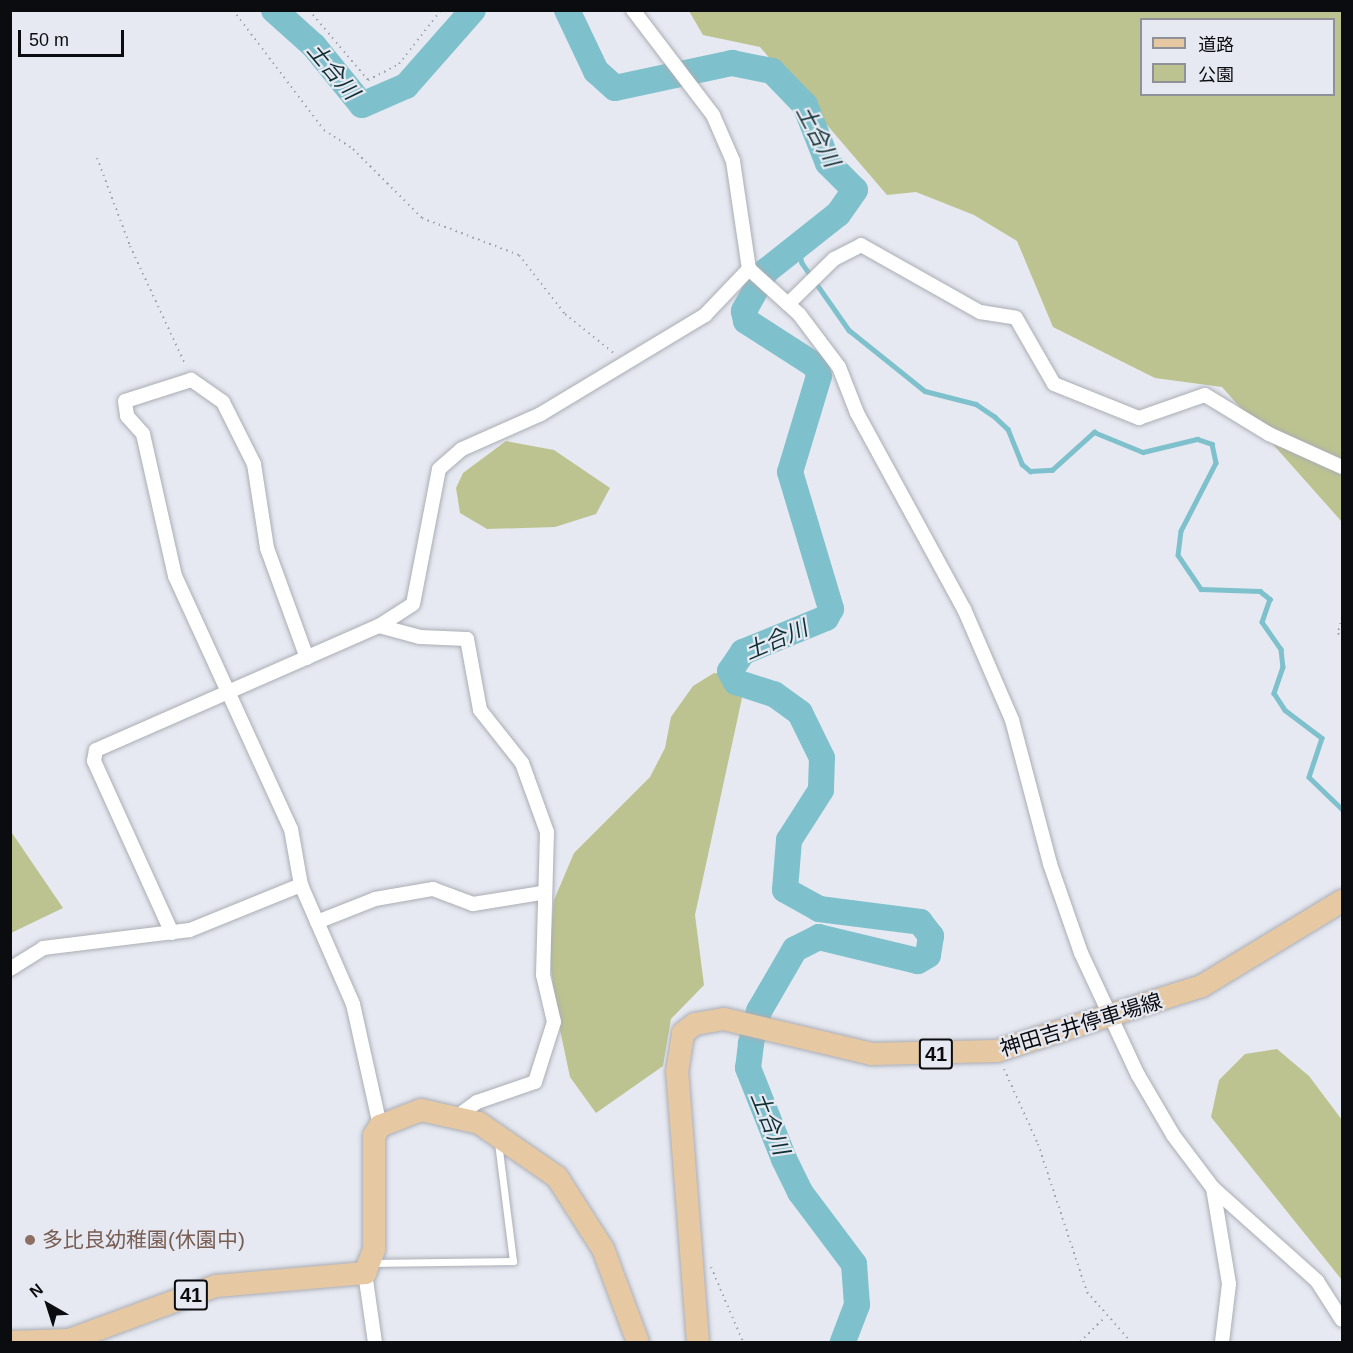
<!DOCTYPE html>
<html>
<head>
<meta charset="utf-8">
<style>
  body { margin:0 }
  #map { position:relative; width:1353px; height:1353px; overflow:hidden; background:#e6e9f1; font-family:Helvetica,"Noto Sans JP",sans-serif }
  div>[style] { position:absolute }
  .green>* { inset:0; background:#bcc390 }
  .stream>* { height:4.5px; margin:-2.25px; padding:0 2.25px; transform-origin:2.25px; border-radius:2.25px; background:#7ec1cc }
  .river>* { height:26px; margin:-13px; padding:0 13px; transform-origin:13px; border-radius:13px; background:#7ec1cc }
  .path>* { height:2px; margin-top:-1px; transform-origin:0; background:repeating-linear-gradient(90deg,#a2a4ab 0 1.5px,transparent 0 6px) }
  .roads { filter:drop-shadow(0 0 2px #abadb5) drop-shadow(0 0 2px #abadb5) }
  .lane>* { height:7px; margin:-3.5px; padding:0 3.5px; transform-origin:3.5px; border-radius:3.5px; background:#fff }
  .street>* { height:14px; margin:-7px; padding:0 7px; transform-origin:7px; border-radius:7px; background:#fff }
  .primary>* { height:22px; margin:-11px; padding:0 11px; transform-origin:11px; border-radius:11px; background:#e6c9a3 }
  .dots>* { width:16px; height:16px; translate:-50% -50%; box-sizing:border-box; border:3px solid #e6e9f1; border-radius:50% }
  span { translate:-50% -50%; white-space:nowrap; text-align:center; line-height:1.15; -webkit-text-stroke:4.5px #e6e9f1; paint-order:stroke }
  .shield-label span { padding:2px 4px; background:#e6e9f1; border:2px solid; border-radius:4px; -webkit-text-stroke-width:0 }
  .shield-label { font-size:20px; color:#0b0c0f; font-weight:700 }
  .street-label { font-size:21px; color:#0b0c0f }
  .education-label { font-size:21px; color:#785e54 }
  .left { translate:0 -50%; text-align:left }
  .water-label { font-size:22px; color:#0e3035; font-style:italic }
  .frame { position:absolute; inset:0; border:12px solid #0b0c0f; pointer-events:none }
  .legend { position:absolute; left:1140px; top:18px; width:195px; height:78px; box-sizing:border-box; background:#e6e9f1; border:2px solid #8e9197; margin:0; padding:8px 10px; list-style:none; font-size:18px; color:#0b0c0f }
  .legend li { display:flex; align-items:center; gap:12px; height:30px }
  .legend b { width:30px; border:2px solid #8e9197 }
  .north { position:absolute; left:18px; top:1275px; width:60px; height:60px; -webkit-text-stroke:4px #e6e9f1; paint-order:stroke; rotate:321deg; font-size:16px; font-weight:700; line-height:24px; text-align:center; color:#0b0c0f }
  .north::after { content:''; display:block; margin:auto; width:21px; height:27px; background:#0b0c0f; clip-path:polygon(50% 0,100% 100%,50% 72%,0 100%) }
  .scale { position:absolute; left:18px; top:30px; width:106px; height:27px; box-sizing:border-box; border:3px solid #0b0c0f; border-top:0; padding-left:8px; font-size:18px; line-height:21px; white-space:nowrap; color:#0b0c0f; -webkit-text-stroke:4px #e6e9f1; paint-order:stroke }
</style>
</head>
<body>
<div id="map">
  <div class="green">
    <div style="clip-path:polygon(evenodd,689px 11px,1342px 11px,1342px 522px,1222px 387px,1155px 378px,1053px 327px,1017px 241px,974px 215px,916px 192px,887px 195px,760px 47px,703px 35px,689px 11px,1142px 20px,1334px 20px,1334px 94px,1142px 94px,1142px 20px)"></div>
    <div style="clip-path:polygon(506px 441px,554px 450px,610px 488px,596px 514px,555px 527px,487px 529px,460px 513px,456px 488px,463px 473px)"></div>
    <div style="clip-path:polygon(714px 673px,736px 676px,742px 698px,695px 915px,704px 985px,671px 1019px,663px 1066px,596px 1113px,570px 1077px,556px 1011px,549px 951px,554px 900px,574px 853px,650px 777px,665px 748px,671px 717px,693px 686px)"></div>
    <div style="clip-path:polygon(10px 830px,63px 908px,11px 933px,10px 933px)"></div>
    <div style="clip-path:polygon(1277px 1049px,1309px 1076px,1342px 1120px,1342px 1280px,1211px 1117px,1219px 1080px,1245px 1054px)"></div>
  </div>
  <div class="stream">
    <div style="left:798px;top:247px;width:16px;rotate:76deg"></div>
    <div style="left:802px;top:263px;width:82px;rotate:55deg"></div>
    <div style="left:849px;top:330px;width:97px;rotate:38.8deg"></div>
    <div style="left:925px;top:391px;width:53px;rotate:14.3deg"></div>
    <div style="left:976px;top:404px;width:23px;rotate:34deg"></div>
    <div style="left:995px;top:417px;width:18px;rotate:43deg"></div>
    <div style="left:1008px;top:429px;width:38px;rotate:68deg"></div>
    <div style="left:1022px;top:464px;width:11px;rotate:41deg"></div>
    <div style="left:1030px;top:471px;width:22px;rotate:-3deg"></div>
    <div style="left:1052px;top:470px;width:57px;rotate:-42.1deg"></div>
    <div style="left:1094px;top:432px;width:53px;rotate:22.2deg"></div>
    <div style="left:1143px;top:452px;width:56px;rotate:-13.5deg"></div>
    <div style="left:1197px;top:439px;width:16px;rotate:18deg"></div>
    <div style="left:1212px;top:444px;width:19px;rotate:78deg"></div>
    <div style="left:1216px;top:463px;width:76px;rotate:117.2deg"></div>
    <div style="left:1181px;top:531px;width:24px;rotate:97deg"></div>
    <div style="left:1178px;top:555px;width:41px;rotate:55.9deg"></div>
    <div style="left:1201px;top:589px;width:59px;rotate:1.9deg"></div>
    <div style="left:1260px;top:591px;width:13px;rotate:39deg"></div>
    <div style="left:1270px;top:599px;width:24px;rotate:109deg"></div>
    <div style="left:1262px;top:622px;width:33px;rotate:55deg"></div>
    <div style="left:1281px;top:649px;width:18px;rotate:84deg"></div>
    <div style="left:1283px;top:667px;width:28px;rotate:109deg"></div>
    <div style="left:1274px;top:693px;width:20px;rotate:57deg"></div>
    <div style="left:1285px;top:710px;width:46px;rotate:37.1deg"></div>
    <div style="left:1322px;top:738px;width:41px;rotate:108.4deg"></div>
    <div style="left:1309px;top:777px;width:46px;rotate:44.1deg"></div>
  </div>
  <div class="river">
    <div style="left:274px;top:10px;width:54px;rotate:42deg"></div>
    <div style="left:314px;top:46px;width:76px;rotate:50.9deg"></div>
    <div style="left:362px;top:105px;width:48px;rotate:-23.4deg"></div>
    <div style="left:406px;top:86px;width:101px;rotate:-48.6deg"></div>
    <div style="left:567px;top:10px;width:68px;rotate:64.6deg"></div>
    <div style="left:596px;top:71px;width:25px;rotate:42deg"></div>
    <div style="left:615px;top:88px;width:120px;rotate:-12.1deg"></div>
    <div style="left:732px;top:63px;width:41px;rotate:11.3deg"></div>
    <div style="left:772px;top:71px;width:47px;rotate:45.9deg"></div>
    <div style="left:805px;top:105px;width:62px;rotate:68.4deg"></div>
    <div style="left:828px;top:163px;width:38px;rotate:45deg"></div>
    <div style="left:855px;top:190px;width:29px;rotate:125deg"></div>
    <div style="left:838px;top:214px;width:92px;rotate:141.6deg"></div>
    <div style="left:766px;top:271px;width:46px;rotate:118.8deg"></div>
    <div style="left:744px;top:311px;width:10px;rotate:79deg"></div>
    <div style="left:746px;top:321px;width:83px;rotate:32.7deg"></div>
    <div style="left:816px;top:366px;width:10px;rotate:73deg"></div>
    <div style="left:819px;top:376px;width:100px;rotate:106.8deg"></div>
    <div style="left:790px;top:472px;width:143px;rotate:73.3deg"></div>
    <div style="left:831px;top:609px;width:10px;rotate:119deg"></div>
    <div style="left:826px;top:618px;width:90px;rotate:157.7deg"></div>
    <div style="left:743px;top:652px;width:23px;rotate:124deg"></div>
    <div style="left:730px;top:671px;width:13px;rotate:61deg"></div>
    <div style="left:736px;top:682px;width:40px;rotate:18deg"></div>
    <div style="left:774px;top:694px;width:32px;rotate:36deg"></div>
    <div style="left:800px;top:713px;width:50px;rotate:63.9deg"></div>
    <div style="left:822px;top:758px;width:32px;rotate:92deg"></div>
    <div style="left:821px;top:790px;width:59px;rotate:122.6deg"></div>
    <div style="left:789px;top:840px;width:50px;rotate:94.6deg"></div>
    <div style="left:785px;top:890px;width:39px;rotate:29deg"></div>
    <div style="left:819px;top:909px;width:102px;rotate:7.3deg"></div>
    <div style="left:920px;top:922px;width:18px;rotate:52deg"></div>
    <div style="left:931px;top:936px;width:19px;rotate:99deg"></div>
    <div style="left:928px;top:955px;width:12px;rotate:149deg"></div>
    <div style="left:918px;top:961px;width:102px;rotate:-166.4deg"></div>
    <div style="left:819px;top:937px;width:27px;rotate:153deg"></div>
    <div style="left:795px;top:949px;width:72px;rotate:120.1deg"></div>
    <div style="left:759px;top:1011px;width:34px;rotate:104deg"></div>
    <div style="left:751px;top:1044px;width:24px;rotate:97deg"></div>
    <div style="left:748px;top:1068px;width:98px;rotate:68.4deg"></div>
    <div style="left:784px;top:1159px;width:37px;rotate:64deg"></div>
    <div style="left:800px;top:1192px;width:90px;rotate:53.1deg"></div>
    <div style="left:854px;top:1264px;width:41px;rotate:85.8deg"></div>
    <div style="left:857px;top:1305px;width:40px;rotate:111deg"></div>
  </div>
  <div class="path">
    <div style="left:233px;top:10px;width:151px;rotate:52.8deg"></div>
    <div style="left:324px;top:130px;width:35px;rotate:33deg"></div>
    <div style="left:353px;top:149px;width:98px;rotate:45deg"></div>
    <div style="left:422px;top:218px;width:104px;rotate:20.9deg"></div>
    <div style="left:519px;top:255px;width:75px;rotate:52.1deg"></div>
    <div style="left:565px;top:314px;width:64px;rotate:38.7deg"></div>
    <div style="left:309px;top:10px;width:92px;rotate:49.9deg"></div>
    <div style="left:368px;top:80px;width:35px;rotate:-27deg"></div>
    <div style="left:399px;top:64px;width:68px;rotate:-52.1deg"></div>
    <div style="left:97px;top:158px;width:94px;rotate:69.4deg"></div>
    <div style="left:130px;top:246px;width:132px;rotate:65deg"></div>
    <div style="left:1342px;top:617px;width:16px;rotate:104deg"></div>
    <div style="left:1338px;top:633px;width:6px;rotate:51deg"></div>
    <div style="left:1004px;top:1069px;width:82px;rotate:65.6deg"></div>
    <div style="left:1038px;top:1144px;width:156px;rotate:71.7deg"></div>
    <div style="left:1087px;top:1292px;width:67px;rotate:48.7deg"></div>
    <div style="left:711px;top:1267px;width:82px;rotate:66.9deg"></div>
    <div style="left:1080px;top:1342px;width:35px;rotate:-45deg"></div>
  </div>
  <div class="roads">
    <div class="lane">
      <div style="left:373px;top:1263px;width:140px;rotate:-0.8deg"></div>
      <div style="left:513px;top:1261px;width:119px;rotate:-97.2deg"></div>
    </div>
    <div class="street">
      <div style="left:633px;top:10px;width:132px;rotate:52.7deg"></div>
      <div style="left:713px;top:115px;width:50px;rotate:66.5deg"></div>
      <div style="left:733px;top:161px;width:109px;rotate:81.6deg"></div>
      <div style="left:749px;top:269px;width:67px;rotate:42deg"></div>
      <div style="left:799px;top:314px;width:66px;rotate:53deg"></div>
      <div style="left:839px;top:367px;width:49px;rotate:68.6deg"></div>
      <div style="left:857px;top:413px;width:223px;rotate:61.4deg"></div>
      <div style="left:964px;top:609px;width:121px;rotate:66.6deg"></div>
      <div style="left:1012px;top:720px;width:149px;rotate:75.2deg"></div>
      <div style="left:1050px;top:864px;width:94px;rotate:70.8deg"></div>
      <div style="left:1081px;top:953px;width:135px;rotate:65deg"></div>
      <div style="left:1138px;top:1075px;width:69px;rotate:59.7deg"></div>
      <div style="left:1173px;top:1135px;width:66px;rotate:53deg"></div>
      <div style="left:1213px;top:1188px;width:140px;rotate:41.8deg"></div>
      <div style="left:1317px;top:1281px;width:46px;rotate:57.3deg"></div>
      <div style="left:788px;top:304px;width:64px;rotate:-44.4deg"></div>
      <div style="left:834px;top:259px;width:30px;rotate:-27deg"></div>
      <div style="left:861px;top:245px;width:137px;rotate:29.4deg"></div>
      <div style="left:980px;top:312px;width:36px;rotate:9deg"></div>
      <div style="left:1016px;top:318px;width:76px;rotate:60.1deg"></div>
      <div style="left:1054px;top:384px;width:92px;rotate:21.8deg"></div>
      <div style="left:1139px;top:418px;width:70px;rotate:-19.2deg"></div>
      <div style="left:1205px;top:395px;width:75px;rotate:31.4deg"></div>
      <div style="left:1269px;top:434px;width:80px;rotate:24.3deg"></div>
      <div style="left:379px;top:626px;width:42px;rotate:15deg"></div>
      <div style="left:420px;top:637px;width:47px;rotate:2.4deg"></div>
      <div style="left:467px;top:639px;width:72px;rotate:79.6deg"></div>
      <div style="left:480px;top:710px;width:68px;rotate:51.6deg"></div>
      <div style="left:522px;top:763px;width:73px;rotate:70.1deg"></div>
      <div style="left:547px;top:832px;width:143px;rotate:91.6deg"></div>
      <div style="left:543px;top:975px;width:48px;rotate:76.8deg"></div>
      <div style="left:554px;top:1022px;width:63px;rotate:107.6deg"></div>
      <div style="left:535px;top:1082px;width:61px;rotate:161deg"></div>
      <div style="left:477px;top:1102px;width:24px;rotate:144deg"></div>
      <div style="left:307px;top:658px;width:117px;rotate:-110deg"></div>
      <div style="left:267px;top:548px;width:85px;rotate:-98.8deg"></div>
      <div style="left:254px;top:464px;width:69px;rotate:-116.6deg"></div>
      <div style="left:223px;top:402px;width:39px;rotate:-145deg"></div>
      <div style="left:191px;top:380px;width:69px;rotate:162.3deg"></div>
      <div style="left:125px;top:401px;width:15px;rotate:82deg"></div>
      <div style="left:127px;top:416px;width:24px;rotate:48deg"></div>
      <div style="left:143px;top:434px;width:146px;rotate:77.3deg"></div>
      <div style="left:175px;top:576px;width:278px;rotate:65.4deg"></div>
      <div style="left:291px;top:829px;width:57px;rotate:79.9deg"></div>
      <div style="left:301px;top:885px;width:130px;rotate:66.4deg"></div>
      <div style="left:353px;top:1004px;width:125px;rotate:77.5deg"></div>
      <div style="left:317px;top:922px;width:62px;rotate:-21.6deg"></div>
      <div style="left:375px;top:899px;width:59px;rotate:-9.8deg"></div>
      <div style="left:433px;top:889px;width:43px;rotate:20.6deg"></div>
      <div style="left:473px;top:904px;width:70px;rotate:-9.1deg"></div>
      <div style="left:172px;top:933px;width:189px;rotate:-114.4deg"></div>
      <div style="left:94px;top:761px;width:11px;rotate:-80deg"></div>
      <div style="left:96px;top:750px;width:309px;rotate:-23.7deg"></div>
      <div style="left:379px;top:626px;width:40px;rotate:-32.9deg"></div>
      <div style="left:413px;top:604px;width:137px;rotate:-79.1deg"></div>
      <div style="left:439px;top:469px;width:30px;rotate:-41deg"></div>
      <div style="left:462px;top:449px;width:86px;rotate:-23.9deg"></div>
      <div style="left:541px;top:414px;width:192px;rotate:-31.1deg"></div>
      <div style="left:705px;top:315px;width:64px;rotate:-46.3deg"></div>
      <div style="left:10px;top:969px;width:39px;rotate:-32deg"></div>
      <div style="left:43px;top:948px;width:148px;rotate:-7deg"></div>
      <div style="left:190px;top:930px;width:120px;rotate:-22.1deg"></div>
      <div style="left:1213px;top:1188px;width:97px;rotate:80.5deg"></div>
      <div style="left:1229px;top:1284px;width:58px;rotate:96.9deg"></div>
      <div style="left:365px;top:1273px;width:70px;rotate:81.8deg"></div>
    </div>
    <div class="primary">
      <div style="left:10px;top:1342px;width:59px;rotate:-1.9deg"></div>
      <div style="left:69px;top:1340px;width:157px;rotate:-20.2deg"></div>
      <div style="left:216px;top:1286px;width:150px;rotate:-5deg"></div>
      <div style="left:365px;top:1273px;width:26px;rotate:-69deg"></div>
      <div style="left:374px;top:1249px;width:113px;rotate:-90deg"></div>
      <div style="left:374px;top:1136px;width:12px;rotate:-59deg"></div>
      <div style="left:380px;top:1126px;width:44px;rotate:-21.3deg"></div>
      <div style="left:421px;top:1110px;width:59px;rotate:12.6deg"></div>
      <div style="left:479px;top:1123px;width:95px;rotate:34.7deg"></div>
      <div style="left:557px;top:1177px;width:85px;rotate:57.4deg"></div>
      <div style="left:603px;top:1249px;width:99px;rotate:69.4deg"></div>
      <div style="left:698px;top:1342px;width:271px;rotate:-94.4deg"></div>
      <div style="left:677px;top:1072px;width:39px;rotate:-81deg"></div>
      <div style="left:683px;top:1033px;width:15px;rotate:-37deg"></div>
      <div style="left:695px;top:1024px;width:29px;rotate:-10deg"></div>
      <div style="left:724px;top:1019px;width:152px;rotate:13.3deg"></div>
      <div style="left:872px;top:1054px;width:125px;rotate:-1.4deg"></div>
      <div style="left:997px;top:1051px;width:215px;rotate:-17.6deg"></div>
      <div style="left:1202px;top:986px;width:164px;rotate:-31.3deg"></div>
    </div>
  </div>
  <div class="dots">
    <div style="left:30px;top:1240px;background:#8d6e63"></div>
  </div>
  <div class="shield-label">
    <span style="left:936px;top:1054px">41</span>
    <span style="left:191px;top:1295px">41</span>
  </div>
  <div class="street-label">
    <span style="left:1081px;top:1025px;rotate:-17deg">神田吉井停車場線</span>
  </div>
  <div class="education-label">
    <span class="left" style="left:42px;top:1240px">多比良幼稚園(休園中)</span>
  </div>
  <div class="water-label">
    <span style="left:333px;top:71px;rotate:50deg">土合川</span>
    <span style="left:818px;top:136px;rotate:62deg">土合川</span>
    <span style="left:776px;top:640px;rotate:-23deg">土合川</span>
    <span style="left:770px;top:1123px;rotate:68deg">土合川</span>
  </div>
  <div class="frame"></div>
  <ul class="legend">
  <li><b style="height:8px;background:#e6c9a3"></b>道路</li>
  <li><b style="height:16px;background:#bcc390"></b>公園</li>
  </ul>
  <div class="north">N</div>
  <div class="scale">50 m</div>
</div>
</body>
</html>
